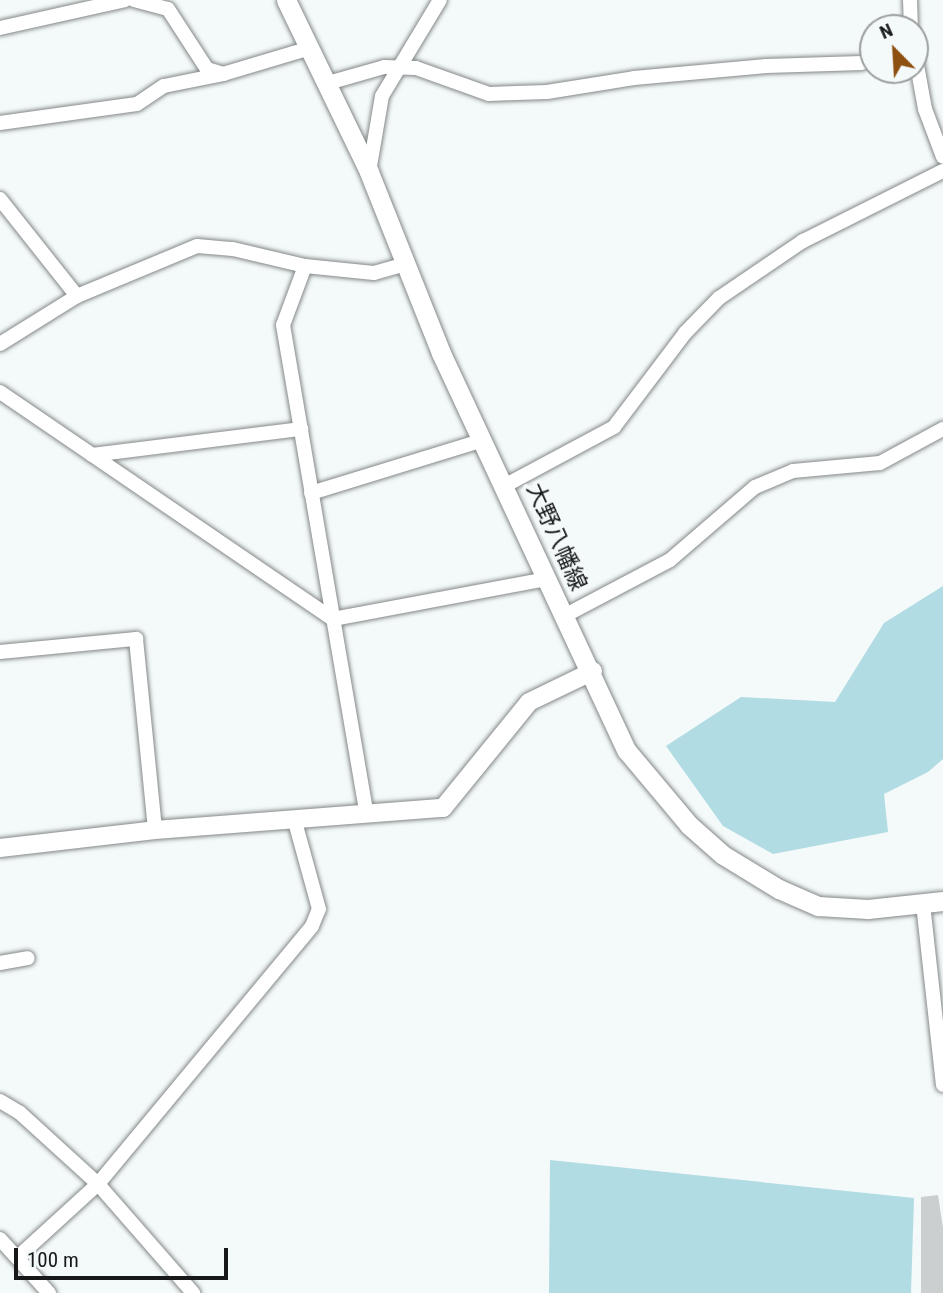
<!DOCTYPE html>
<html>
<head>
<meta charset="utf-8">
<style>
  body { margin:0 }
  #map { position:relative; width:943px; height:1293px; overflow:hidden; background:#f4f9f9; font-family:"Roboto Condensed","Noto Sans JP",sans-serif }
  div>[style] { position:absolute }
  .green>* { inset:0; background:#b1dce4 }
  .building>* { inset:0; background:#cbcfd0 }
  .roads { filter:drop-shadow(0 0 2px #848889) drop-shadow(0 0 2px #848889) }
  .minor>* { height:14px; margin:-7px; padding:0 7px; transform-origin:7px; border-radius:7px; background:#fff }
  .tertiary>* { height:18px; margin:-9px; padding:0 9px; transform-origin:9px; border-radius:9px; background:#fff }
  .secondary>* { height:19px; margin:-9.5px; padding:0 9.5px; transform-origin:9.5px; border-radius:9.5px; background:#fff }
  span { translate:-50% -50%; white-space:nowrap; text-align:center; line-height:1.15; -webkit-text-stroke:7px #f4f9f9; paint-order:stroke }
  .street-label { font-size:23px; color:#171819 }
  .north { position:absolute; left:859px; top:14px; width:70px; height:70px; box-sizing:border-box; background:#f4f9f9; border:2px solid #9c9f9f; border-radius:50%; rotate:336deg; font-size:19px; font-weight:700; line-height:28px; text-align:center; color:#171819 }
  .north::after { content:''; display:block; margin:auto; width:24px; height:32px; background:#8d5010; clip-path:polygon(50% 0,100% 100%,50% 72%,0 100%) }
  .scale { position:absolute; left:14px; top:1248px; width:214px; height:32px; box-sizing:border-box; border:4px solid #171819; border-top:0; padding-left:9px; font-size:21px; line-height:24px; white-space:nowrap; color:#171819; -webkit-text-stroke:5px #f4f9f9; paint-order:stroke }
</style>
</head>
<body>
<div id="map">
  <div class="green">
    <div style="clip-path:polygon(943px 586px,943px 759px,928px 772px,884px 794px,888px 832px,773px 854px,723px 826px,666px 746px,741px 697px,835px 702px,884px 623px)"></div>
    <div style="clip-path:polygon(550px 1160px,914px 1198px,911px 1293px,549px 1293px)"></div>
  </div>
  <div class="building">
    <div style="clip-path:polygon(938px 1195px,943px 1228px,943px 1293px,921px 1293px,921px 1197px)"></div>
  </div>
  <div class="roads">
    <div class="minor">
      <div style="left:134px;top:0;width:35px;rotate:15deg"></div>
      <div style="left:168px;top:9px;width:72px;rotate:57deg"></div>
      <div style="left:207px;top:69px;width:17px;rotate:17deg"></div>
      <div style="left:223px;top:74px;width:91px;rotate:-16.6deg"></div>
      <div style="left:910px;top:0;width:28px;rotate:88deg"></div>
      <div style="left:0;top:28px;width:128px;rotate:-12.6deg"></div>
      <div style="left:915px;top:54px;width:56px;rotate:79.7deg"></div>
      <div style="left:925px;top:109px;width:51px;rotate:69.4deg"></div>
      <div style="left:328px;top:83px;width:58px;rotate:-15.9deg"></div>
      <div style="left:384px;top:67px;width:32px;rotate:2deg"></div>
      <div style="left:416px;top:68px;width:77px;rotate:19.6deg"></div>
      <div style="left:489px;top:94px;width:58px;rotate:-2deg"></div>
      <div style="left:547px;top:92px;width:88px;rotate:-9.1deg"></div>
      <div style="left:634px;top:78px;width:133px;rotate:-5.2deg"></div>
      <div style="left:766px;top:66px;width:96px;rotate:-1.8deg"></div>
      <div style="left:0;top:123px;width:138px;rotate:-7.9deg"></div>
      <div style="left:137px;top:104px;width:32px;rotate:-34deg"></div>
      <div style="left:164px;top:86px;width:60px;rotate:-11.5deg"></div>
      <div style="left:369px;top:172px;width:77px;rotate:-80.3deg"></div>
      <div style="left:382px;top:96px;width:112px;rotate:-58.9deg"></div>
      <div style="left:0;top:199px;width:124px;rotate:51.6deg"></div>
      <div style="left:305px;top:266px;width:63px;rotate:110.4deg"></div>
      <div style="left:283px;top:325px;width:495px;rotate:80.3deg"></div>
      <div style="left:0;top:344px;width:91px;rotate:-31.9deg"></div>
      <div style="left:77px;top:296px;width:130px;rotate:-22.6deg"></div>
      <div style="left:197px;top:246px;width:36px;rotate:5deg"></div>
      <div style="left:233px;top:249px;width:74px;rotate:13.3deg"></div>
      <div style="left:305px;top:266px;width:69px;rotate:5.8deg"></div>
      <div style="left:374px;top:273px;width:33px;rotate:-16deg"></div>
      <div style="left:0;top:392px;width:403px;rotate:34.3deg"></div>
      <div style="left:333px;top:619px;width:218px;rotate:-10.6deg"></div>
      <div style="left:92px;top:455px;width:211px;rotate:-7.1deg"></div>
      <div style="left:506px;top:485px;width:123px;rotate:-28.2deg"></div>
      <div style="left:614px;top:427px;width:118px;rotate:-52.9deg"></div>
      <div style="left:685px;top:333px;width:49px;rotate:-45.8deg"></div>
      <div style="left:719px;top:298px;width:102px;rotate:-34.2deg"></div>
      <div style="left:803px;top:241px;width:157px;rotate:-26.6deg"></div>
      <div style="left:311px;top:493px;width:180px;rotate:-17.1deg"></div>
      <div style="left:564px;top:616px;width:120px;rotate:-27.8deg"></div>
      <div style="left:670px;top:560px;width:112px;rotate:-40.7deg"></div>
      <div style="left:755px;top:487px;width:41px;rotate:-22.8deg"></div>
      <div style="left:793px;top:471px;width:87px;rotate:-5.3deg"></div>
      <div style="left:880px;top:463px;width:72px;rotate:-28.4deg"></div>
      <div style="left:0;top:652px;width:137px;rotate:-5.5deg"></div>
      <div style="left:136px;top:639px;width:192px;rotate:84.3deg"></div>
      <div style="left:923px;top:904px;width:182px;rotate:83.7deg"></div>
      <div style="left:0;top:963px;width:28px;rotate:-10deg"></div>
      <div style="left:0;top:1101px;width:23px;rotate:31deg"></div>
      <div style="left:20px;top:1113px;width:105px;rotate:42.3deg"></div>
      <div style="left:98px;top:1184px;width:145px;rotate:48.9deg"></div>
      <div style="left:0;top:1239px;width:73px;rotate:47.8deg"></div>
      <div style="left:18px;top:1257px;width:108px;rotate:-42.4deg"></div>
      <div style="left:98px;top:1184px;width:335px;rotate:-50.3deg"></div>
      <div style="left:312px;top:926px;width:18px;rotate:-68deg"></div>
      <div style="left:319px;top:909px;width:94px;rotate:-105.4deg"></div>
    </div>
    <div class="tertiary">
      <div style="left:0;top:848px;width:156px;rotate:-6.6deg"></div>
      <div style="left:155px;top:830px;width:289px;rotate:-4.4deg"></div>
      <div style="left:443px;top:808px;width:136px;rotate:-50.9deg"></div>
      <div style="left:529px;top:702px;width:71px;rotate:-25.8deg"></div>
    </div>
    <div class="secondary">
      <div style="left:286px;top:0;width:191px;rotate:64.2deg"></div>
      <div style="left:369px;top:172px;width:195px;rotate:68.3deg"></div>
      <div style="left:441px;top:353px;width:439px;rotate:65deg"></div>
      <div style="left:627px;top:751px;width:97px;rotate:50deg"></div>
      <div style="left:689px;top:825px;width:45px;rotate:41.4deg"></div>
      <div style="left:723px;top:855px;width:66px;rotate:31.3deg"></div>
      <div style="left:779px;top:889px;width:43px;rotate:23.6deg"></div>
      <div style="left:818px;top:906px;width:50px;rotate:3.4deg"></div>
      <div style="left:868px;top:909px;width:75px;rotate:-6.1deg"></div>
    </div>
  </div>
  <div class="street-label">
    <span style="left:556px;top:537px;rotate:66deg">大野八幡線</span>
  </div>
  <div class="north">N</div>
  <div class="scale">100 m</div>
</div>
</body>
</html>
